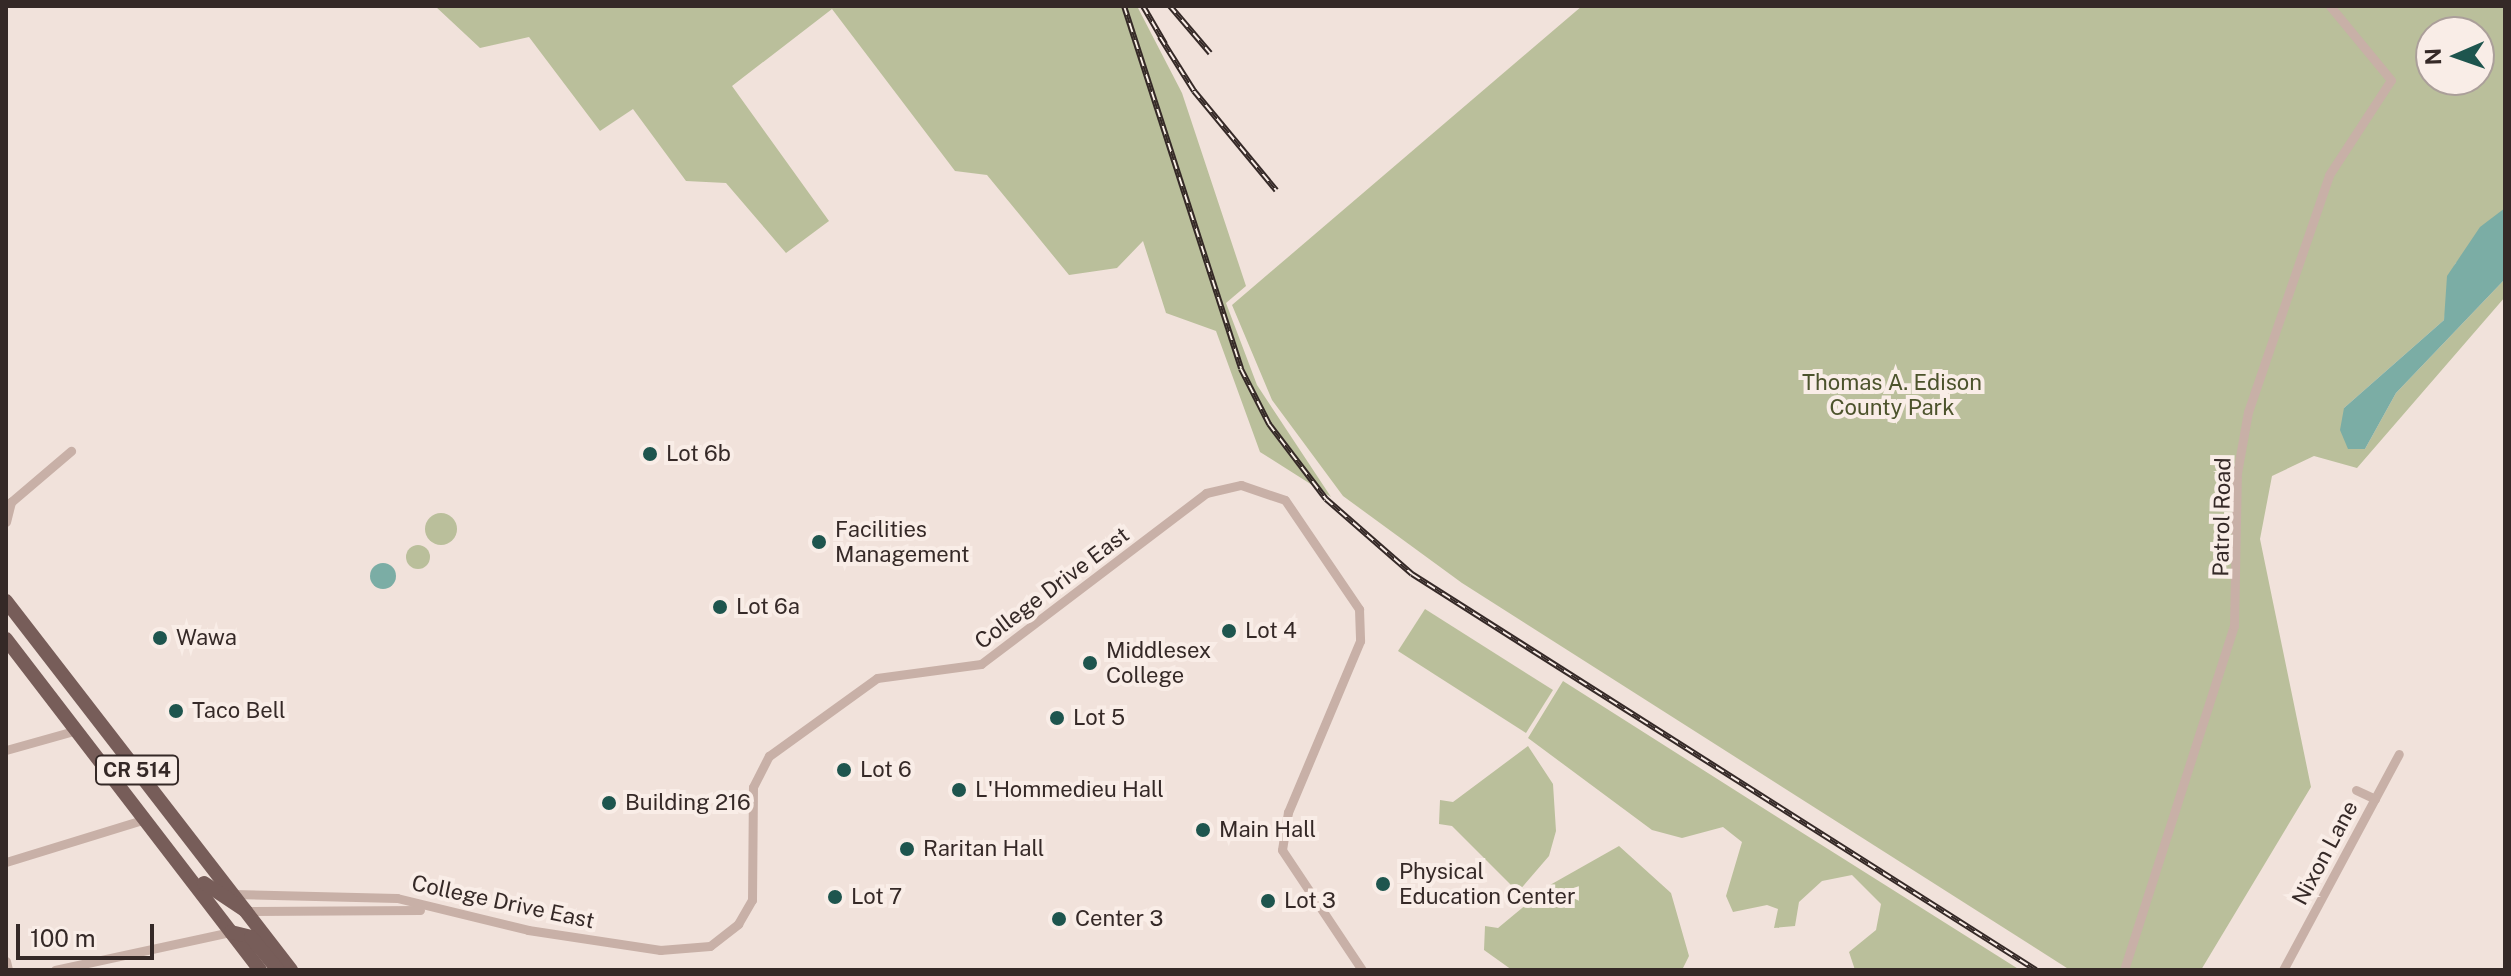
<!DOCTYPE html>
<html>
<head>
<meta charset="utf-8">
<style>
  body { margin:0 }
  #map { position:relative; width:2511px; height:976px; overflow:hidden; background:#f1e2db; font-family:"Public Sans",sans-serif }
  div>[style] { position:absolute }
  .green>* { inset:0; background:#babf9b }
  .round { border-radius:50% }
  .water>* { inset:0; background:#7bada5 }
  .street>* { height:9px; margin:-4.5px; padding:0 4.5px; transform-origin:4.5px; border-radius:4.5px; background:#c8b0a7 }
  .primary>* { height:14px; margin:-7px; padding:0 7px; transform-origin:7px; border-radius:7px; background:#775d59 }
  .rail>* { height:6px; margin-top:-3px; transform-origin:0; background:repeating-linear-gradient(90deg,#f9ede7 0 9px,#352927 0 18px); box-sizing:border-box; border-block:2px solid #352927 }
  .dots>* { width:22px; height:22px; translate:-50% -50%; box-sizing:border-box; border:4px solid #f9ede7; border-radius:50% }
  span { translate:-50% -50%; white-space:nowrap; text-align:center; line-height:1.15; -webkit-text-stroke:8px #f9ede7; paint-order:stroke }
  .shield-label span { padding:2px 6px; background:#f9ede7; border:2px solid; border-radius:6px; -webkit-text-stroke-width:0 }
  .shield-label { font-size:20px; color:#352927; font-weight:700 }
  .park-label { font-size:22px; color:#4c532c }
  .poi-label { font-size:22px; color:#352927 }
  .left { translate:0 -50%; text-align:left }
  .street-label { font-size:22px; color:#352927 }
  .frame { position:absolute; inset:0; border:8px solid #352927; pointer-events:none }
  .north { position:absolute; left:2415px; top:16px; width:80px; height:80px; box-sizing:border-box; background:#f9ede7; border:2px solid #ab9f9a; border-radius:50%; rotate:268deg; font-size:22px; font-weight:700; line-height:32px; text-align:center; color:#352927 }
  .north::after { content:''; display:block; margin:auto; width:28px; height:36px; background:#1e554e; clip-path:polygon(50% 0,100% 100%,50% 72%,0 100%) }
  .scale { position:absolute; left:16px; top:924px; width:138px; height:36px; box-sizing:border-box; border:4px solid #352927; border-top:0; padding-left:10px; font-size:24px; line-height:28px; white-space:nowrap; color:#352927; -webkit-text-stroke:6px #f9ede7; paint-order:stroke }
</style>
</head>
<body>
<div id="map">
  <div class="green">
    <div style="clip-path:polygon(435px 6px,1137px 6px,1182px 93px,1246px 286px,1226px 303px,1257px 385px,1331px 497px,1260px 452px,1216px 331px,1166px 313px,1143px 241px,1117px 268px,1069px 275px,987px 175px,955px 171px,832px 9px,732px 86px,829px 221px,786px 253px,726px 183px,686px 181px,633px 109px,600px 131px,529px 37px,480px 48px)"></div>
    <div style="clip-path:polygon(evenodd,1582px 6px,2505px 6px,2505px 208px,2455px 264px,2444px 320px,2344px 408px,2365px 449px,2396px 393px,2505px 279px,2505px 297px,2357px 468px,2314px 456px,2272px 476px,2260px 539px,2311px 787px,2201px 970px,2070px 970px,1462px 583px,1343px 496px,1272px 400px,1232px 305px,1582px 6px,2431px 32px,2479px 32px,2479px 80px,2431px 80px,2431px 32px)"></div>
    <div class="round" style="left:425px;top:513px;width:32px;height:32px"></div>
    <div class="round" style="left:406px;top:545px;width:24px;height:24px"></div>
    <div style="clip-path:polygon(1425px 609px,1553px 690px,1526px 733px,1398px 651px)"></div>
    <div style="clip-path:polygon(1563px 681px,1752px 801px,2020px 970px,1855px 970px,1849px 952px,1876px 930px,1881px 904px,1852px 875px,1822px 881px,1799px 902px,1795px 926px,1774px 928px,1778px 909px,1767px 905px,1733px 912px,1726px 896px,1742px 842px,1723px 827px,1682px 838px,1652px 830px,1528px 738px)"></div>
    <div style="clip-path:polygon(1528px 746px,1553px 784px,1556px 831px,1549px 856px,1518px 892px,1452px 826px,1439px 824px,1440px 800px,1453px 802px)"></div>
    <div style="clip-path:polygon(1619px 846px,1671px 893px,1689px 956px,1682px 970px,1512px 970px,1484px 950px,1485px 926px,1498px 928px,1550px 885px)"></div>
  </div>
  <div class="water">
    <div style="clip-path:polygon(2505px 208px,2505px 279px,2396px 393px,2365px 449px,2348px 449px,2340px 430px,2344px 408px,2444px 320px,2447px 276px,2480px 227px)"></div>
    <div class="round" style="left:370px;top:563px;width:26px;height:26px"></div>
  </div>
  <div class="street">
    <div style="left:11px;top:502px;width:79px;rotate:-40.4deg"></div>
    <div style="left:6px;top:522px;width:21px;rotate:-76deg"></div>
    <div style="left:6px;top:750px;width:74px;rotate:-15.7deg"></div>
    <div style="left:2356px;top:790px;width:21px;rotate:25deg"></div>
    <div style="left:6px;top:862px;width:146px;rotate:-17.1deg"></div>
    <div style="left:233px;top:894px;width:164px;rotate:1.4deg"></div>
    <div style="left:397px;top:898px;width:135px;rotate:13.7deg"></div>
    <div style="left:528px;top:930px;width:134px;rotate:8.6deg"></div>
    <div style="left:660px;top:950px;width:50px;rotate:-4.6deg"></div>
    <div style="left:710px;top:946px;width:36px;rotate:-38deg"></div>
    <div style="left:738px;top:924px;width:28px;rotate:-60deg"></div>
    <div style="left:752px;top:900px;width:113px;rotate:-89.5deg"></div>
    <div style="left:753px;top:787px;width:35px;rotate:-63deg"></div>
    <div style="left:769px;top:756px;width:133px;rotate:-35.8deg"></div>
    <div style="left:877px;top:678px;width:105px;rotate:-7.7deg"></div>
    <div style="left:981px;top:664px;width:283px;rotate:-37.2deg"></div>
    <div style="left:1206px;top:493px;width:36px;rotate:-13deg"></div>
    <div style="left:1241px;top:485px;width:46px;rotate:18.8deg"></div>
    <div style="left:1285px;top:500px;width:132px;rotate:55.8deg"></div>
    <div style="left:1359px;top:609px;width:32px;rotate:88deg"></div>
    <div style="left:1360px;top:641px;width:186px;rotate:112.8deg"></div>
    <div style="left:1288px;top:812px;width:38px;rotate:99deg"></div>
    <div style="left:1282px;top:850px;width:144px;rotate:56.3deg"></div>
    <div style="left:247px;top:911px;width:173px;rotate:-0.3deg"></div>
    <div style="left:6px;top:961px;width:9px;rotate:77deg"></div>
    <div style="left:55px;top:970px;width:180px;rotate:-12.2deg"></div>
    <div style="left:2124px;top:970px;width:361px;rotate:-72.3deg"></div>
    <div style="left:2234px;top:626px;width:153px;rotate:-88.9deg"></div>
    <div style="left:2237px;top:473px;width:62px;rotate:-79.8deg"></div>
    <div style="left:2248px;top:412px;width:250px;rotate:-71.1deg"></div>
    <div style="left:2329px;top:175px;width:113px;rotate:-56.9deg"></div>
    <div style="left:2391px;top:80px;width:96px;rotate:-129.5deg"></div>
    <div style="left:2283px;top:970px;width:245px;rotate:-61.8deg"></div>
  </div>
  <div class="primary">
    <div style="left:6px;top:601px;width:466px;rotate:52.3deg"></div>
    <div style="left:6px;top:639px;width:417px;rotate:52.5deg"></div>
    <div style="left:204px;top:883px;width:50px;rotate:33.7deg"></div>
    <div style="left:231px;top:932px;width:21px;rotate:14deg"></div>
    <div style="left:251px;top:937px;width:43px;rotate:50.7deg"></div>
  </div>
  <div class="rail">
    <div style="left:1124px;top:6px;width:381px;rotate:72.1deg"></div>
    <div style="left:1241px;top:369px;width:62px;rotate:63deg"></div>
    <div style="left:1269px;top:424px;width:94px;rotate:52.8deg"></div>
    <div style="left:1326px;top:499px;width:114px;rotate:41.1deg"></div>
    <div style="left:1412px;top:574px;width:739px;rotate:32.4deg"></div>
    <div style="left:1143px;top:6px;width:44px;rotate:59.9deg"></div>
    <div style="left:1170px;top:6px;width:62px;rotate:49.6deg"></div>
    <div style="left:1160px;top:37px;width:64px;rotate:57.8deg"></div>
    <div style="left:1194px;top:91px;width:129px;rotate:50.4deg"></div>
  </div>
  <div class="dots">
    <div style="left:650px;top:454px;background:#1e554e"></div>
    <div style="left:819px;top:542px;background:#1e554e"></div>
    <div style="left:720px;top:607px;background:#1e554e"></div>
    <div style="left:1229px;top:631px;background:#1e554e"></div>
    <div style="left:160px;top:638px;background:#1e554e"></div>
    <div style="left:1090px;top:663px;background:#1e554e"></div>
    <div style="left:176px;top:711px;background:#1e554e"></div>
    <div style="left:1057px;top:718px;background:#1e554e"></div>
    <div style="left:844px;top:770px;background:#1e554e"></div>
    <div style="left:959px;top:790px;background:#1e554e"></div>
    <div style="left:609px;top:803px;background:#1e554e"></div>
    <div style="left:1203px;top:830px;background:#1e554e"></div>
    <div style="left:907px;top:849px;background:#1e554e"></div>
    <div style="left:1383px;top:884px;background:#1e554e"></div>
    <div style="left:835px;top:897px;background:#1e554e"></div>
    <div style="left:1268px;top:901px;background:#1e554e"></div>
    <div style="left:1059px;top:919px;background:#1e554e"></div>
  </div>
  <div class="shield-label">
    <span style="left:137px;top:770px">CR 514</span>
  </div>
  <div class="park-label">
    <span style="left:1892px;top:395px">Thomas A. Edison<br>County Park</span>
  </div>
  <div class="poi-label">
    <span class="left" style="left:666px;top:454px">Lot 6b</span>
    <span class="left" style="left:835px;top:542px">Facilities<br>Management</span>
    <span class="left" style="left:736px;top:607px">Lot 6a</span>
    <span class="left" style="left:1245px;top:631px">Lot 4</span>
    <span class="left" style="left:176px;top:638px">Wawa</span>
    <span class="left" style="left:1106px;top:663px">Middlesex<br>College</span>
    <span class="left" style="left:192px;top:711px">Taco Bell</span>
    <span class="left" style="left:1073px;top:718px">Lot 5</span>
    <span class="left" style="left:860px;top:770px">Lot 6</span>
    <span class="left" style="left:975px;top:790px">L'Hommedieu Hall</span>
    <span class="left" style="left:625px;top:803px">Building 216</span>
    <span class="left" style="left:1219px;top:830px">Main Hall</span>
    <span class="left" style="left:923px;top:849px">Raritan Hall</span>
    <span class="left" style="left:1399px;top:884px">Physical<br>Education Center</span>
    <span class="left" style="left:851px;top:897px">Lot 7</span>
    <span class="left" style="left:1284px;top:901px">Lot 3</span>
    <span class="left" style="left:1075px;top:919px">Center 3</span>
  </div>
  <div class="street-label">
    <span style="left:2222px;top:517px;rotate:-89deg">Patrol Road</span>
    <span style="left:1052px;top:588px;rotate:-37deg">College Drive East</span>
    <span style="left:2325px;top:853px;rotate:-62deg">Nixon Lane</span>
    <span style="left:503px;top:902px;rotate:12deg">College Drive East</span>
  </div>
  <div class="frame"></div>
  <div class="north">N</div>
  <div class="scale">100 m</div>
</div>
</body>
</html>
